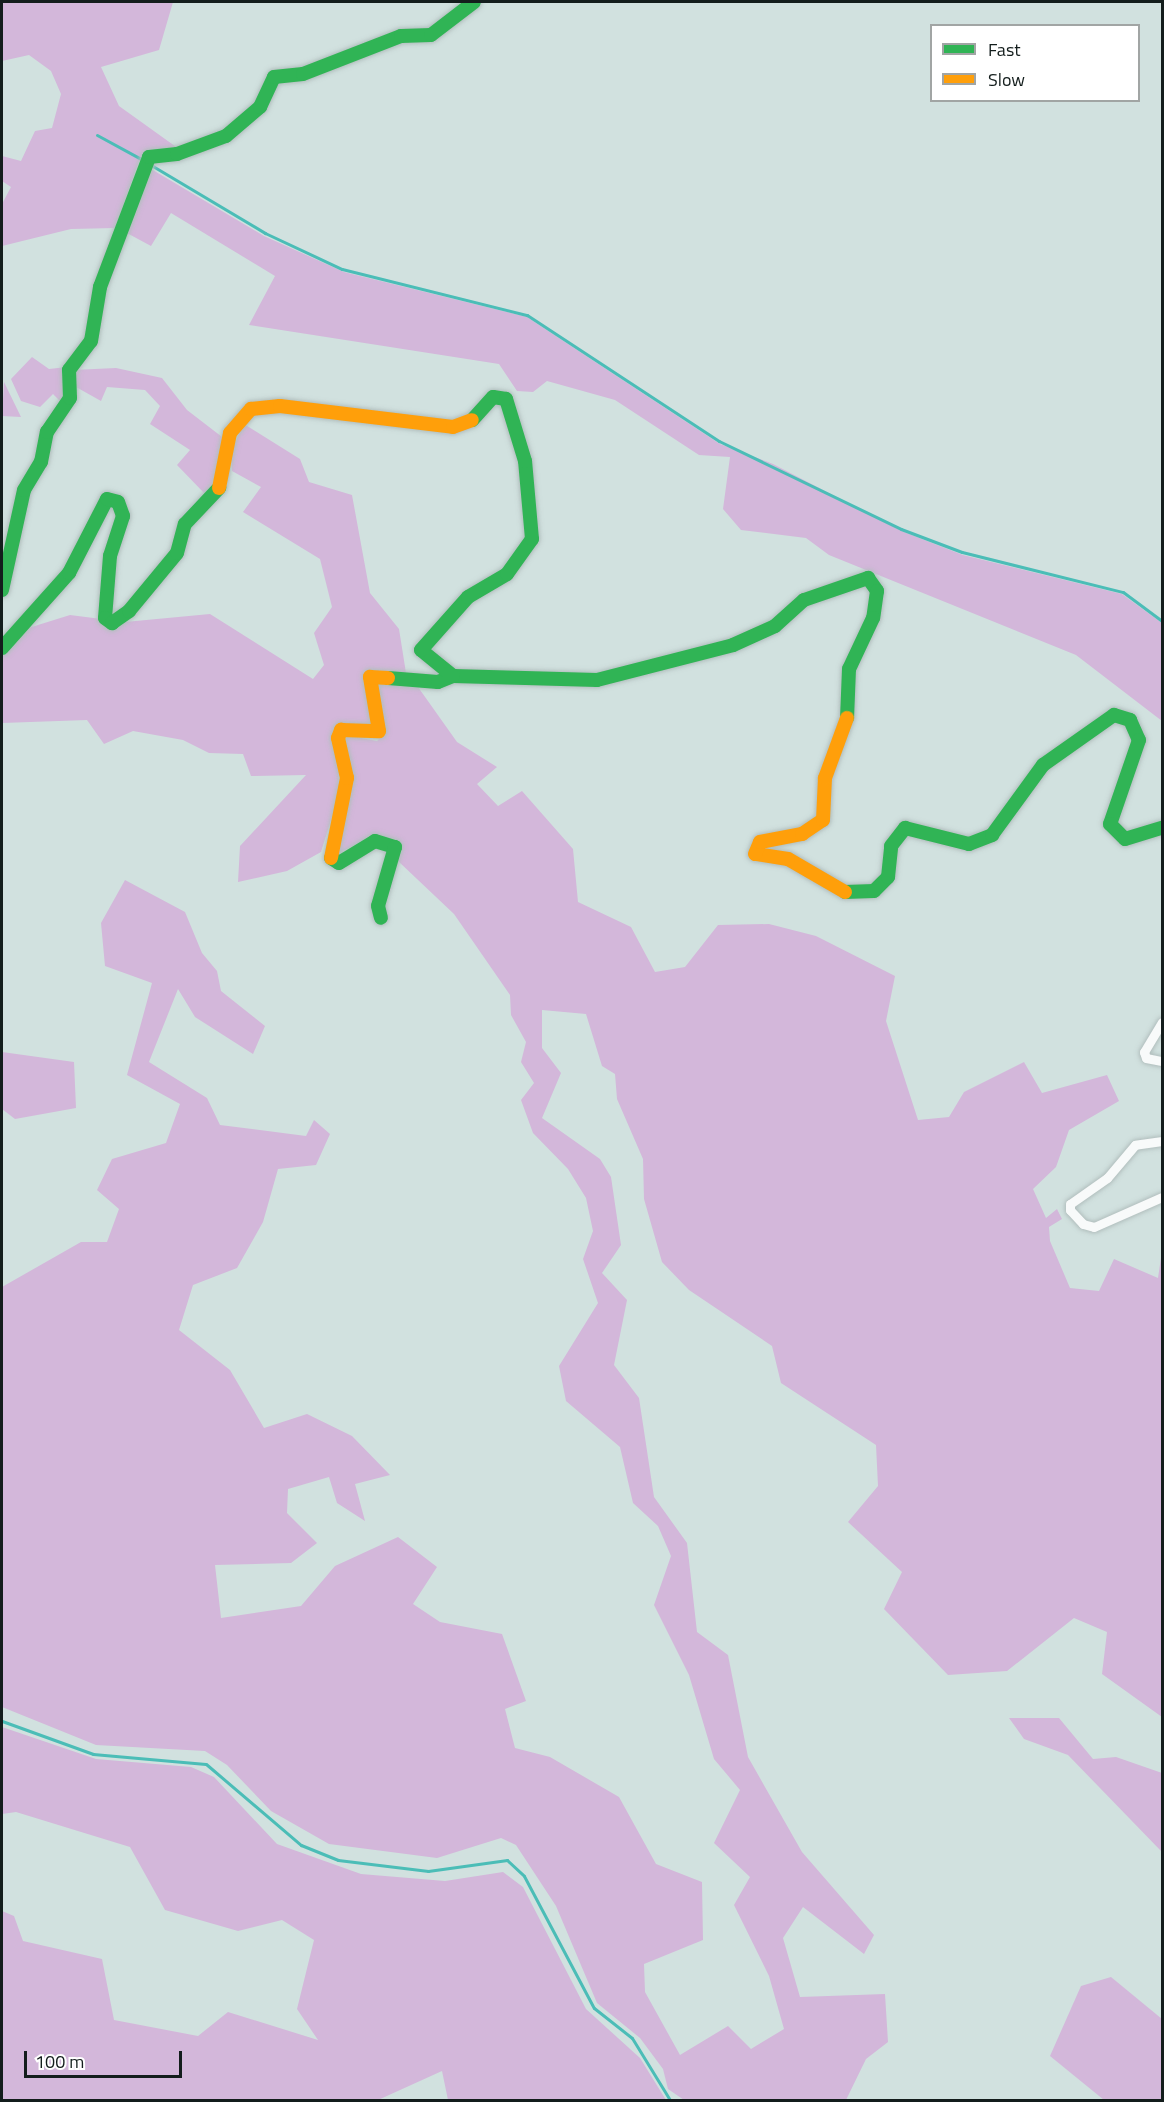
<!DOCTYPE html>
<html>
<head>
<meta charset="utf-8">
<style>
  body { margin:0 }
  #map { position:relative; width:1164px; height:2102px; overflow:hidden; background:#d1e1df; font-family:"Titillium Web",sans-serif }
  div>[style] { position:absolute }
  .forest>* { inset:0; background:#d3b7da }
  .stream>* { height:3px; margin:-1.5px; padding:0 1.5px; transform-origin:1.5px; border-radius:1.5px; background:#4bbdb7 }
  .roads { filter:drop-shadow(0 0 2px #b1bebd) drop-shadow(0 0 2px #b1bebd) }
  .street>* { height:9px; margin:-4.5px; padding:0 4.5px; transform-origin:4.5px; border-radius:4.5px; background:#f8fafa }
  .fast>* { height:14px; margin:-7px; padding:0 7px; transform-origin:7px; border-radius:7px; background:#30b455 }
  .slow>* { height:14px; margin:-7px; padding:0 7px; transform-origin:7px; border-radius:7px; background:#ff9f0a }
  span { translate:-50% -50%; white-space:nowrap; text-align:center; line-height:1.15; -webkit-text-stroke:6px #fff; paint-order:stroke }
  .frame { position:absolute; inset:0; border:3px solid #131d1c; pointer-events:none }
  .legend { position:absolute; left:930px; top:24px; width:210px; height:78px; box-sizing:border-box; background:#fff; border:2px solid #a1a5a4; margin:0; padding:8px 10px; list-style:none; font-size:18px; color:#131d1c }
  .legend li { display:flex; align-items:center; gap:12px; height:30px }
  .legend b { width:30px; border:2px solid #a1a5a4 }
  .scale { position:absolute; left:24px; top:2051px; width:158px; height:27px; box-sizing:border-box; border:3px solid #131d1c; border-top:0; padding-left:8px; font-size:18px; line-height:21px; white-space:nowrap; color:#131d1c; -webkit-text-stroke:4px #fff; paint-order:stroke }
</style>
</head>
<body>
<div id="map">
  <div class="forest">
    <div style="clip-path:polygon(2px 2px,173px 2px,159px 50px,101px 67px,119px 106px,179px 149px,157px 149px,139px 161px,115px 228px,71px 229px,2px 246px,2px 204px,11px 187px,2px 181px,2px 156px,21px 161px,35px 131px,52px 128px,61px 94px,51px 71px,29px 55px,2px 61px)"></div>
    <div style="clip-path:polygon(146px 166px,264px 236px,344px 272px,527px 317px,720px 444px,773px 464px,904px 532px,963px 555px,1122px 594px,1162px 623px,1162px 721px,1076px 655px,829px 555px,806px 538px,741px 530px,723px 509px,730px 457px,699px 455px,615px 400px,547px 381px,533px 392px,517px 391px,499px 364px,249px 325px,275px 276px,171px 213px,151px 246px,125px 232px)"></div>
    <div style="clip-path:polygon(32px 357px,49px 369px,67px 367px,63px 404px,53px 394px,40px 407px,21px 401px,11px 379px)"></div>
    <div style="clip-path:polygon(116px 368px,162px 378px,187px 410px,226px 440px,221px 482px,206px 495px,177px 465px,190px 450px,150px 424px,160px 406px,145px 390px,107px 387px,101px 401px,76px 387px,73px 370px)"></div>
    <div style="clip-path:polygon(4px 382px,21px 417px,2px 416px)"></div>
    <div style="clip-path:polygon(244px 424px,300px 459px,309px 482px,352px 495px,370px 593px,399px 629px,406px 673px,369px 671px,376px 710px,371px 731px,348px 724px,338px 727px,339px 794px,321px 852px,287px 871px,238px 882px,240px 846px,306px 775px,251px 776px,243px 754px,209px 753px,183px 740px,133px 731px,104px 744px,87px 720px,2px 723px,2px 653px,22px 630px,70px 615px,125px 622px,210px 614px,313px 679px,324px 665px,314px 633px,332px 607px,320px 559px,243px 512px,261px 487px,232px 471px,231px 451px)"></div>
    <div style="clip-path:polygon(384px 683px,418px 687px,457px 742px,497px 767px,477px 784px,498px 806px,522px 791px,573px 849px,578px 902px,631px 927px,655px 972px,685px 967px,718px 925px,769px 924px,816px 936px,895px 976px,886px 1021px,918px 1120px,949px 1117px,964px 1092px,1024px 1062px,1042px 1093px,1107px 1075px,1119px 1101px,1069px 1130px,1056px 1167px,1033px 1189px,1046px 1218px,1057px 1209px,1062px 1219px,1049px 1227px,1050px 1241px,1070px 1288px,1099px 1291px,1114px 1259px,1158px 1278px,1162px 1251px,1162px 1717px,1102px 1674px,1107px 1632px,1074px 1618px,1007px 1671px,948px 1675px,884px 1609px,902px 1572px,848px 1522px,878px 1486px,876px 1445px,781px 1383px,772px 1346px,689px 1290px,662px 1262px,644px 1199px,643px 1159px,617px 1099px,615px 1074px,602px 1066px,586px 1014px,542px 1010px,542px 1048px,561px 1073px,542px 1118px,600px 1159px,611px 1177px,621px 1245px,602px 1273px,627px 1300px,614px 1365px,639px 1398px,654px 1497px,687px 1543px,697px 1632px,728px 1655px,748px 1757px,802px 1852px,874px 1935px,864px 1954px,803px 1907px,783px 1938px,800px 1997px,885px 1994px,888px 2042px,866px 2059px,846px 2100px,684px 2100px,668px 2089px,663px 2069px,640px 2038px,597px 2003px,556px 1906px,516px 1845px,501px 1838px,437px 1858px,329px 1844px,271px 1811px,227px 1765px,205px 1751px,96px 1745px,2px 1707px,2px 1287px,81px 1242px,107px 1242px,119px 1209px,97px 1190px,112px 1159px,166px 1143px,180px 1104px,127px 1075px,152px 983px,105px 966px,101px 923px,125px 880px,185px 912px,202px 953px,217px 971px,221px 991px,265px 1026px,253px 1054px,195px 1017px,178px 989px,149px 1062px,207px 1098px,220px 1125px,306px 1136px,314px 1120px,330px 1134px,316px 1165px,278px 1169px,263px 1222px,237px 1268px,193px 1285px,179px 1330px,230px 1370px,264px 1428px,307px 1414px,352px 1436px,390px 1475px,355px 1484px,365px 1521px,337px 1503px,329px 1477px,288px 1489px,287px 1513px,317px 1543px,291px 1563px,215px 1565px,221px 1618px,301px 1606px,335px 1566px,398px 1537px,437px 1567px,413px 1604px,440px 1622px,502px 1634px,526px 1701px,505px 1709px,515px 1748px,550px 1757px,619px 1797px,656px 1864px,702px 1882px,703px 1940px,644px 1964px,645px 1992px,680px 2055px,728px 2026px,751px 2049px,784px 2029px,769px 1976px,734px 1905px,750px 1877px,714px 1843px,740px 1790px,714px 1759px,689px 1675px,654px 1605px,671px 1556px,658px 1526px,633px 1503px,620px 1447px,566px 1401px,559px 1366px,598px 1303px,583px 1259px,593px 1231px,586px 1198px,568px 1169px,533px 1133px,521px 1100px,534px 1083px,521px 1062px,526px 1042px,511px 1015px,510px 995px,454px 914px,398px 861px,399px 845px,372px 836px,333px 856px,345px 735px,377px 741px,383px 735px,376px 685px)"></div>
    <div style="clip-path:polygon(2px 1052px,74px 1062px,76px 1108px,15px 1119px,2px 1109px)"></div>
    <div style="clip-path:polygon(1009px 1718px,1059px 1718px,1093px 1759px,1116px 1757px,1162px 1773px,1162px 1852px,1068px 1755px,1024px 1739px)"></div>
    <div style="clip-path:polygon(2px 1727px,96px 1759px,191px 1767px,214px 1777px,277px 1844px,361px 1874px,445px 1881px,503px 1872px,523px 1887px,586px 2009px,640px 2058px,666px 2100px,448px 2100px,442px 2071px,378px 2100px,2px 2100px,2px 1911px,14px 1916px,23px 1941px,102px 1959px,114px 2020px,198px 2036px,228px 2012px,318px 2040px,297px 2009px,314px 1940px,282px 1920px,238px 1931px,165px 1910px,130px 1847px,16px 1812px,2px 1814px)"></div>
    <div style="clip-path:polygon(1111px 1977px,1162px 2019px,1162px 2100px,1104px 2100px,1050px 2056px,1081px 1986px)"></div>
  </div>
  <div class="stream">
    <div style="left:97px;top:135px;width:52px;rotate:28.5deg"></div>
    <div style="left:151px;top:165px;width:133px;rotate:30.8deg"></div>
    <div style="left:265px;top:233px;width:85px;rotate:25.1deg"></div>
    <div style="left:342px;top:269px;width:191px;rotate:14deg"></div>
    <div style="left:527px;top:315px;width:230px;rotate:33.3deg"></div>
    <div style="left:719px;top:441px;width:202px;rotate:25.8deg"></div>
    <div style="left:901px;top:529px;width:65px;rotate:20.7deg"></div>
    <div style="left:962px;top:552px;width:166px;rotate:14deg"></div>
    <div style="left:1123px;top:592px;width:49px;rotate:36.6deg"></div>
    <div style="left:2px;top:1721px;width:97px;rotate:19.9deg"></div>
    <div style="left:93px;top:1754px;width:113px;rotate:5.1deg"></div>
    <div style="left:206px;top:1764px;width:125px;rotate:40.5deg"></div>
    <div style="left:301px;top:1845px;width:40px;rotate:22deg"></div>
    <div style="left:338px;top:1860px;width:91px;rotate:7deg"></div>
    <div style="left:428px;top:1871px;width:80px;rotate:-7.9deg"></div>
    <div style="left:507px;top:1860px;width:23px;rotate:43deg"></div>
    <div style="left:524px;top:1876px;width:149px;rotate:62.1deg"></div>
    <div style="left:594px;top:2008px;width:48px;rotate:38.3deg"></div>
    <div style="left:632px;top:2038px;width:73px;rotate:58.5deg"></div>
  </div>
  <div class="roads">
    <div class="street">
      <div style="left:1162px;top:1022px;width:35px;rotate:121deg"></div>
      <div style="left:1144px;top:1052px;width:6px;rotate:72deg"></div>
      <div style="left:1146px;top:1058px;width:16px;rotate:11deg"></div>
      <div style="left:1162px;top:1141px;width:27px;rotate:172deg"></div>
      <div style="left:1135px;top:1145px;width:43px;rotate:130.3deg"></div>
      <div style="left:1107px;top:1178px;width:45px;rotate:144.9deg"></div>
      <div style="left:1070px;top:1204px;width:6px;rotate:90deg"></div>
      <div style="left:1070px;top:1210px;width:19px;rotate:47deg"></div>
      <div style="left:1083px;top:1224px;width:11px;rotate:15deg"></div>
      <div style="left:1094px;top:1227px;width:74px;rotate:-23.8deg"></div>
    </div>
    <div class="fast">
      <div style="left:2px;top:590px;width:102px;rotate:-77.6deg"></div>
      <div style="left:24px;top:490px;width:33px;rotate:-59deg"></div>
      <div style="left:41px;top:462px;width:31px;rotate:-79deg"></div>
      <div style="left:47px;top:432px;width:41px;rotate:-55.9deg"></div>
      <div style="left:70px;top:398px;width:28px;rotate:-92deg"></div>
      <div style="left:69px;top:370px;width:36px;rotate:-53deg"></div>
      <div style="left:91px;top:341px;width:55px;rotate:-80.5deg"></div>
      <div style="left:100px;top:287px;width:139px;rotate:-69.3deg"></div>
      <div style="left:149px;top:157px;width:28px;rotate:-6deg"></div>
      <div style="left:177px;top:154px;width:52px;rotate:-20.2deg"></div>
      <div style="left:226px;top:136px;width:45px;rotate:-40.5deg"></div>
      <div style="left:260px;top:107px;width:33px;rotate:-65deg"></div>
      <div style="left:274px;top:77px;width:29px;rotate:-6deg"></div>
      <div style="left:303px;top:74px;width:105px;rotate:-21.2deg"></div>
      <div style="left:401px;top:36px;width:30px;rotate:-2deg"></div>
      <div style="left:431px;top:35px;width:54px;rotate:-37.5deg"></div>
      <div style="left:2px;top:648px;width:101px;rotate:-48.2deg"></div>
      <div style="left:69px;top:573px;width:83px;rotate:-62.8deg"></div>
      <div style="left:107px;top:499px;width:11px;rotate:15deg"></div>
      <div style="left:118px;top:502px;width:15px;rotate:70deg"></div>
      <div style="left:123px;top:516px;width:42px;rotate:108deg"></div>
      <div style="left:110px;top:556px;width:62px;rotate:94.6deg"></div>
      <div style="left:105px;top:618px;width:9px;rotate:36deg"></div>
      <div style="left:112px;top:623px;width:21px;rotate:-35deg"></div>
      <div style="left:129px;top:611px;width:75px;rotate:-50.4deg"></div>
      <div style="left:177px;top:553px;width:30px;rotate:-75deg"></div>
      <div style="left:185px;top:524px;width:50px;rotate:-46.6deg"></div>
      <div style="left:453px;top:676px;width:144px;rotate:1.6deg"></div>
      <div style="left:597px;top:680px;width:140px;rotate:-14.4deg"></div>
      <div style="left:733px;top:645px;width:46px;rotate:-24.3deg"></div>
      <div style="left:775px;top:626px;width:39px;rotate:-42deg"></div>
      <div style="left:804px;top:600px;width:68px;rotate:-19deg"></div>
      <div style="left:868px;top:578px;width:16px;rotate:55deg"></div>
      <div style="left:877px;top:591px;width:27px;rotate:98deg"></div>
      <div style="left:873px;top:618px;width:56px;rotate:115.2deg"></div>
      <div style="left:849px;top:669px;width:49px;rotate:92.3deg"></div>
      <div style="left:388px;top:678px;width:50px;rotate:4.6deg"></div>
      <div style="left:438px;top:682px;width:16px;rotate:-22deg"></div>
      <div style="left:453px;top:676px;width:41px;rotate:-140.9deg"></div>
      <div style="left:421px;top:650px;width:71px;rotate:-48.4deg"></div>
      <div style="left:468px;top:597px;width:45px;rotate:-30.5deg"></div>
      <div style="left:507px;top:574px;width:43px;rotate:-54.5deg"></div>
      <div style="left:532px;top:539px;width:78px;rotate:-95.1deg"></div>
      <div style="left:525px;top:461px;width:65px;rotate:-107deg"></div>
      <div style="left:506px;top:399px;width:13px;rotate:-171deg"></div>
      <div style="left:493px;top:397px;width:31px;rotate:132deg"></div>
      <div style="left:331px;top:858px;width:9px;rotate:32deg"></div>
      <div style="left:339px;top:863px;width:42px;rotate:-31.4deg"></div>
      <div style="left:375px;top:841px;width:21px;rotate:17deg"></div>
      <div style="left:395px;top:847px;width:61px;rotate:106.1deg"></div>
      <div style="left:378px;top:906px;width:12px;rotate:76deg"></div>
      <div style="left:845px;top:892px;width:29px;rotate:-2deg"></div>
      <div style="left:874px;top:891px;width:20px;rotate:-45deg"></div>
      <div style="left:888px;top:877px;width:31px;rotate:-84deg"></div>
      <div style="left:891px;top:846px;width:23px;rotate:-52deg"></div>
      <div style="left:905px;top:828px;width:66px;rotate:14deg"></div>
      <div style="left:969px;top:844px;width:25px;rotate:-21deg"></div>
      <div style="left:992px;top:835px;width:87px;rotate:-53.9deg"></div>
      <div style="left:1043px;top:765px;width:87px;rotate:-35.2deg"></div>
      <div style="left:1114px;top:715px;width:17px;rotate:17deg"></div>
      <div style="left:1130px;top:720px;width:22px;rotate:66deg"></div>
      <div style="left:1139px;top:740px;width:89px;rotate:109deg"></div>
      <div style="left:1110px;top:824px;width:21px;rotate:45deg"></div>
      <div style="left:1125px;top:839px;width:39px;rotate:-17deg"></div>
    </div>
    <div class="slow">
      <div style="left:219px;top:488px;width:56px;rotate:-78.7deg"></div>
      <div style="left:230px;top:433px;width:32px;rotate:-49deg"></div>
      <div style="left:251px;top:409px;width:29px;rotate:-6deg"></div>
      <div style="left:280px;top:406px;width:174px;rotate:6.9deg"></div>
      <div style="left:453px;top:427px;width:20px;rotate:-20deg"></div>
      <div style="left:331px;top:858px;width:82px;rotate:-78.7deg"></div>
      <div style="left:347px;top:778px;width:41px;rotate:-102.7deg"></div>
      <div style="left:338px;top:738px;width:9px;rotate:-69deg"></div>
      <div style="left:341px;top:730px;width:38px;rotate:2deg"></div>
      <div style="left:379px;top:731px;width:55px;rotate:-99.5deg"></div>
      <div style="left:370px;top:677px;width:18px;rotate:3deg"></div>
      <div style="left:845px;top:892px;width:66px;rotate:-149.9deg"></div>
      <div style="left:788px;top:859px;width:33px;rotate:-171deg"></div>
      <div style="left:755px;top:854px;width:13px;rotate:-67deg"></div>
      <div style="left:760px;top:842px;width:43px;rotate:-10.8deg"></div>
      <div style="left:802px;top:834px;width:25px;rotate:-34deg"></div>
      <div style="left:823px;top:820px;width:42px;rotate:-87.3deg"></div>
      <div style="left:825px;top:778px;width:64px;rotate:-69.9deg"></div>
    </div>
  </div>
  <div class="frame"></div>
  <ul class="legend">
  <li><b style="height:8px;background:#30b455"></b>Fast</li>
  <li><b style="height:8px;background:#ff9f0a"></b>Slow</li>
  </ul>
  <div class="scale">100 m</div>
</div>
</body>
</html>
